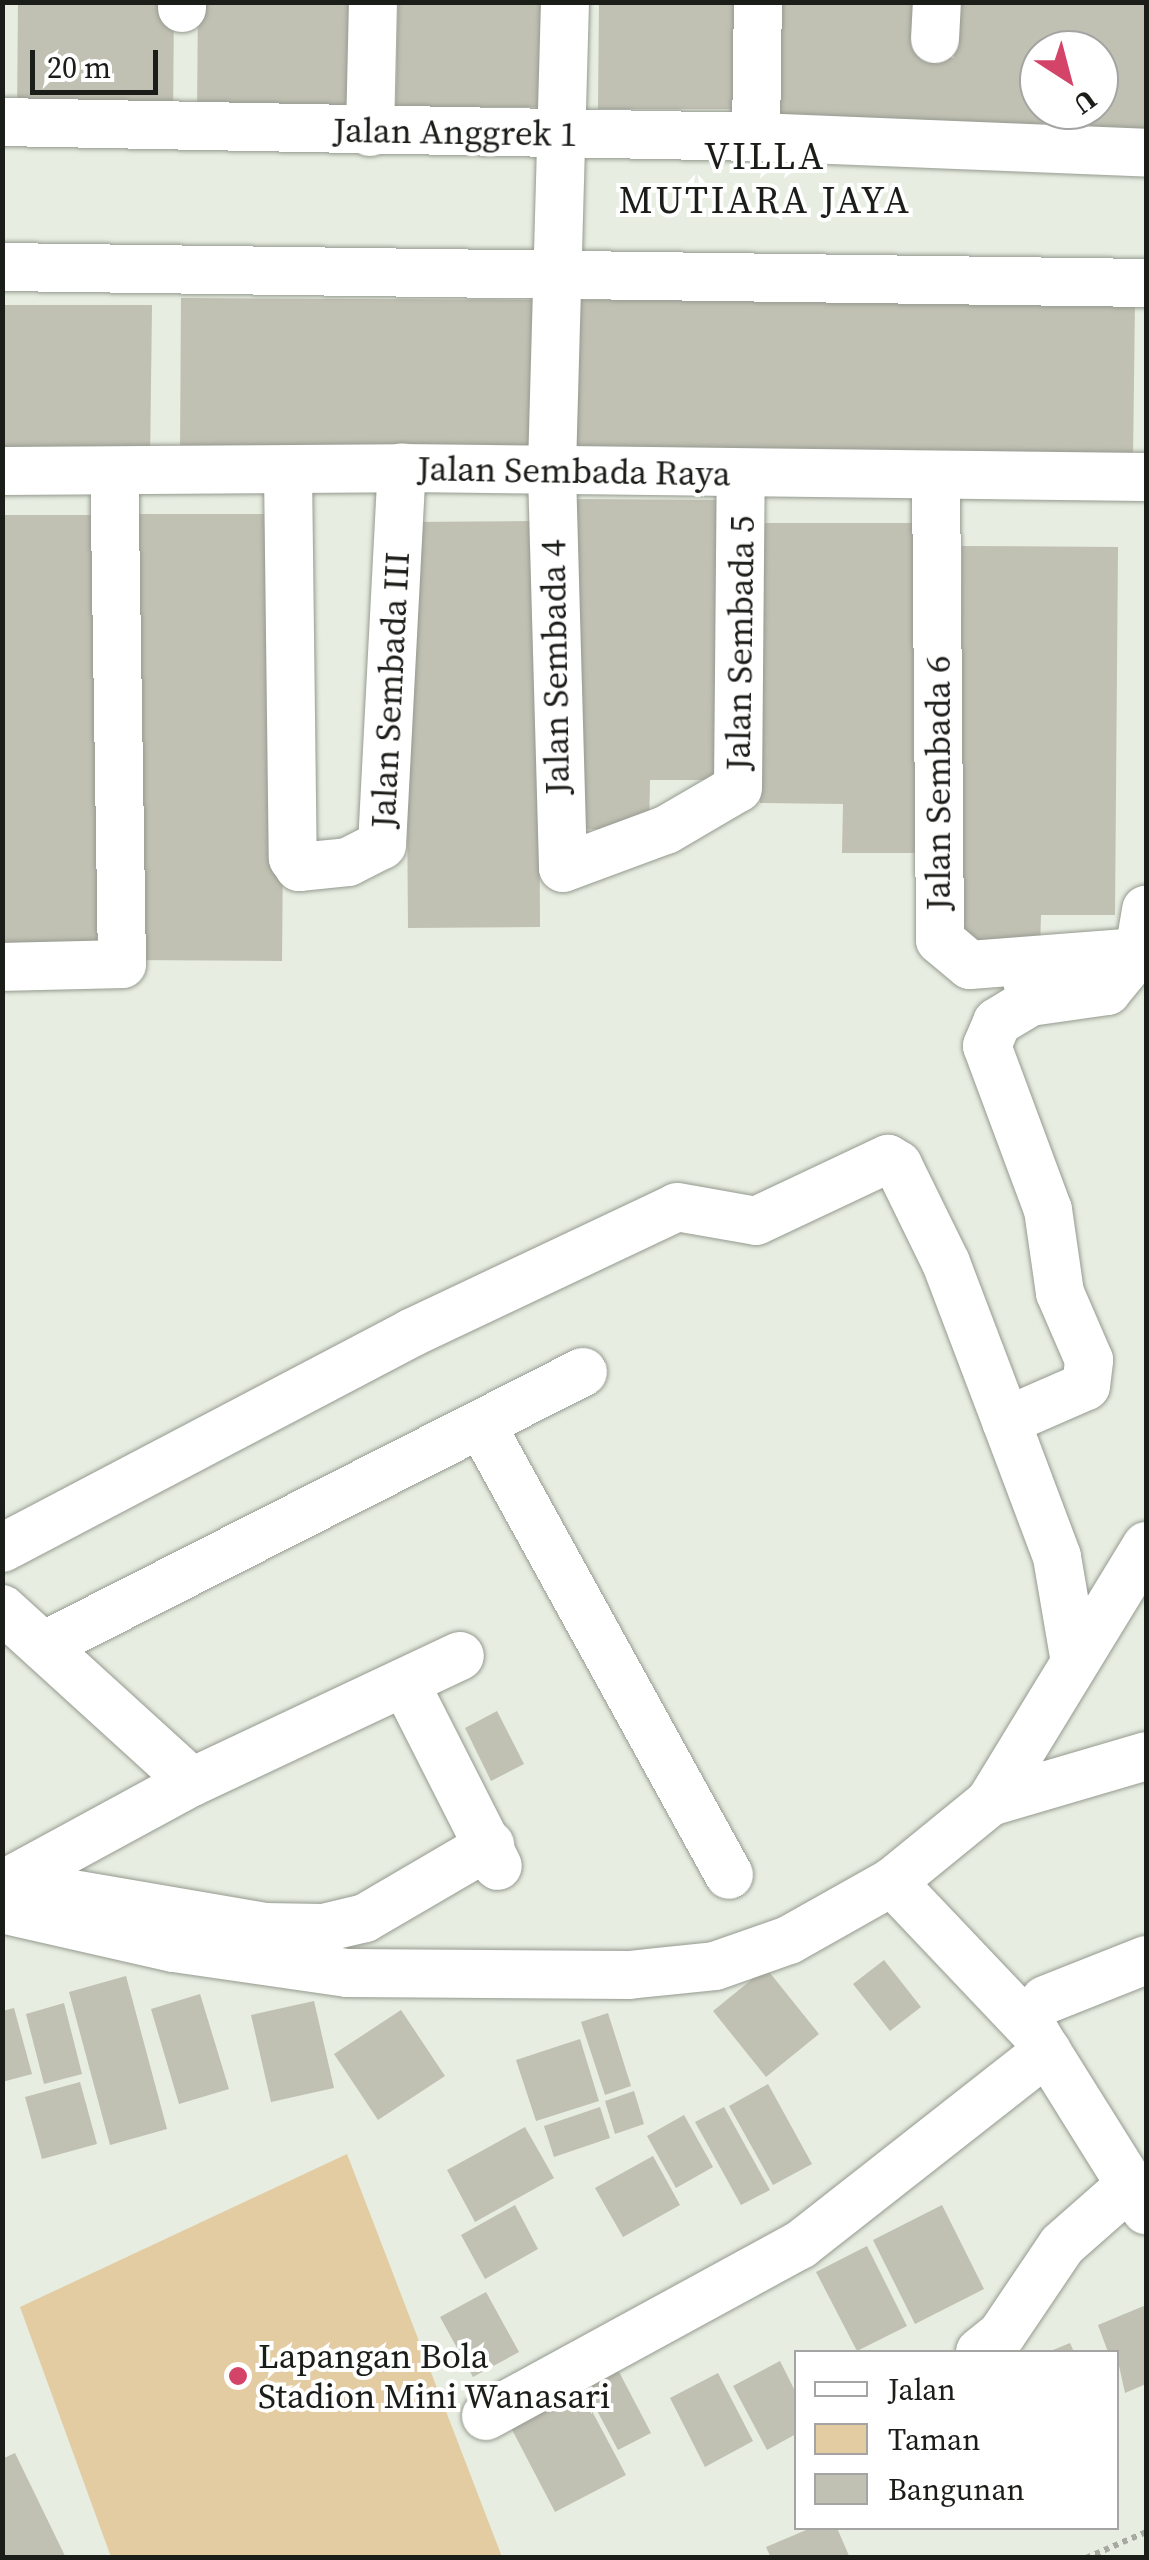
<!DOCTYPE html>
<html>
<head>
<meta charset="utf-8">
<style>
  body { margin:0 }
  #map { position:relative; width:1149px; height:2560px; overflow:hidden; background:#e7ede1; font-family:"Source Serif 4",serif }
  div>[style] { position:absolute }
  .green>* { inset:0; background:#e3cba2 }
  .building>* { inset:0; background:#c0c0b3 }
  .path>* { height:6px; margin-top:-3px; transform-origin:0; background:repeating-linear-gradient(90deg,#a5a9a0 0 5px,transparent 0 10px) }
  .roads { filter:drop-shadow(0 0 2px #959a8f) drop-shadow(0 0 2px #959a8f) }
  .minor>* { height:48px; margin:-24px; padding:0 24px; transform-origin:24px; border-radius:24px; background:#fff }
  .dots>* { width:28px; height:28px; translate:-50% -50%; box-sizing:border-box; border:5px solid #fff; border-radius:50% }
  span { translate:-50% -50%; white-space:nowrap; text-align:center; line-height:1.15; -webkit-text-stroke:8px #fff; paint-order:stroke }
  .street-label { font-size:35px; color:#1b1d19 }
  .poi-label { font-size:35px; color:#1b1d19 }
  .left { translate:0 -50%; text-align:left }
  .neighbourhood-label { font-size:38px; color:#1b1d19; letter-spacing:2.5px }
  .frame { position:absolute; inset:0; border:5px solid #1b1d19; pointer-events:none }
  .legend { position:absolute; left:794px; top:2350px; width:325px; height:180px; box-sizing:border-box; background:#fff; border:2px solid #a4a5a3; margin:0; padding:12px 18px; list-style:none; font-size:30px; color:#1b1d19 }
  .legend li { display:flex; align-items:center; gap:20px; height:50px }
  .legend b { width:50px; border:2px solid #a4a5a3 }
  .north { position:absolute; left:1019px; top:30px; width:100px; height:100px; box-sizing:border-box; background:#fff; border:2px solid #a4a5a3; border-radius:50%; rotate:144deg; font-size:28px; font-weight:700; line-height:40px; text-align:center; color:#1b1d19 }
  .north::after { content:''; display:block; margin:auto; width:35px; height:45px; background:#d44468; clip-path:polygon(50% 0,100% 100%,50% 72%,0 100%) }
  .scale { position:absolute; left:30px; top:50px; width:128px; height:45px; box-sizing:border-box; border:5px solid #1b1d19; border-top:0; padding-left:12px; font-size:30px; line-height:35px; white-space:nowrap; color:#1b1d19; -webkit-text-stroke:8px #fff; paint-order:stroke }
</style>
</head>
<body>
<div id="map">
  <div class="green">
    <div style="clip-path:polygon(347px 2154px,502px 2557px,111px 2557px,20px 2307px)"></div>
  </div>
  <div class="building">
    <div style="clip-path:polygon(18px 2px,174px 2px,173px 122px,17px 121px)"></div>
    <div style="clip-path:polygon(198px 2px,354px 2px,353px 116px,197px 115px)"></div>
    <div style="clip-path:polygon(398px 2px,554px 2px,553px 107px,396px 107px)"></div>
    <div style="clip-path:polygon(599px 2px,735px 2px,734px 109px,598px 109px)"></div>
    <div style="clip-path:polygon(evenodd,768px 2px,923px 2px,923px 57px,954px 58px,954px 2px,1146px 2px,1146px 129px,766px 128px,768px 2px,1039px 50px,1099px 50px,1099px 110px,1039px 110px,1039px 50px)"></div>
    <div style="clip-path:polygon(181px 298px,536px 300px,534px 455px,180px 454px)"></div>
    <div style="clip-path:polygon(568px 300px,1135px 301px,1133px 457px,567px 456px)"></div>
    <div style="clip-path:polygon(2px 305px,152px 305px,150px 461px,2px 460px)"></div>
    <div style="clip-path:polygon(571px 499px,727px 500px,724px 780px,650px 780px,649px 830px,568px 829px)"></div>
    <div style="clip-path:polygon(129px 514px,286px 514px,282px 961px,126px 960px)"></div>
    <div style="clip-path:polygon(2px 515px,101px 515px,97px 962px,2px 962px)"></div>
    <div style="clip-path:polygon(538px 521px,540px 927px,408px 928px,405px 522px)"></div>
    <div style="clip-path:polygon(763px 523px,919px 523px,916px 853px,842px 853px,843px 804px,760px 803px)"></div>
    <div style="clip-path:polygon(962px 546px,1118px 547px,1115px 915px,1041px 915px,1040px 952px,959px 951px)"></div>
    <div style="clip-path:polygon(497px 1711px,524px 1764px,491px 1781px,465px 1728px)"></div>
    <div style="clip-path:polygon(884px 1960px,921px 2007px,890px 2031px,853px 1984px)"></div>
    <div style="clip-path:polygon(766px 1968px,819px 2034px,766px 2077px,713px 2011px)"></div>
    <div style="clip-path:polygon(126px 1976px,167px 2129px,110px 2145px,69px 1992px)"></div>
    <div style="clip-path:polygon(200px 1994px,229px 2089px,179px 2104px,151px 2009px)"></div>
    <div style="clip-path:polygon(314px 2001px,334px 2088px,271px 2102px,251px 2015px)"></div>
    <div style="clip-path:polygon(64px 2003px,82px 2074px,44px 2084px,26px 2014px)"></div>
    <div style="clip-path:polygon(14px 2008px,32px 2074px,2px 2082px,2px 2011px)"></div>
    <div style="clip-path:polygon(401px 2010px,445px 2076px,378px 2120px,334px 2054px)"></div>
    <div style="clip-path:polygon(608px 2013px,631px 2086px,605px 2095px,581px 2022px)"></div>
    <div style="clip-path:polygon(580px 2039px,599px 2101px,536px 2121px,516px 2060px)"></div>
    <div style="clip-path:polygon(80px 2082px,97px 2144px,42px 2159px,25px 2097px)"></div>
    <div style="clip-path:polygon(768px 2084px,812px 2164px,773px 2185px,729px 2106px)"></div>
    <div style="clip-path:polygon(634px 2091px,644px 2124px,615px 2134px,605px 2101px)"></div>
    <div style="clip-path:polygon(600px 2107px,610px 2138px,554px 2157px,544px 2126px)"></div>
    <div style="clip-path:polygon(724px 2107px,770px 2190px,741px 2205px,695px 2122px)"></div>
    <div style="clip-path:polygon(684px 2115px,713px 2167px,676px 2188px,647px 2136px)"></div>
    <div style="clip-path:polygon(525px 2127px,554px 2178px,475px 2222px,447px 2170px)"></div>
    <div style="clip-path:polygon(653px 2156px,680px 2205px,623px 2237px,595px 2188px)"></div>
    <div style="clip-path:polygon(515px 2205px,538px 2249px,485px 2279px,461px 2235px)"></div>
    <div style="clip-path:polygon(942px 2205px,984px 2289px,915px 2324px,873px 2240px)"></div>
    <div style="clip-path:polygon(867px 2246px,907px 2326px,857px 2351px,816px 2272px)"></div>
    <div style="clip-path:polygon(486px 2292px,519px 2352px,473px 2377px,440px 2317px)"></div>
    <div style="clip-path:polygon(1146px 2305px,1146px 2384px,1125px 2393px,1116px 2352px,1108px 2352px,1098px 2325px)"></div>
    <div style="clip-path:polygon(1070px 2343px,1074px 2352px,1048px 2352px)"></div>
    <div style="clip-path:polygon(780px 2361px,796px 2393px,796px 2434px,767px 2450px,733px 2386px)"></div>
    <div style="clip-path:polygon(618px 2370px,651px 2433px,618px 2450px,585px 2388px)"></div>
    <div style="clip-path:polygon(718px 2373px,753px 2441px,705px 2467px,670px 2398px)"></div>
    <div style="clip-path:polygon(577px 2383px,626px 2475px,555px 2512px,507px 2420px)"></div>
    <div style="clip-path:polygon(15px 2453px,66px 2558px,2px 2558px,2px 2459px)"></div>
    <div style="clip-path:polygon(811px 2528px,837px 2528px,850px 2558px,771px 2558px,766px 2547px)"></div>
  </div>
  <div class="path">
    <div style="left:1086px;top:2558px;width:65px;rotate:-23.4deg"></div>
  </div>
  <div class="roads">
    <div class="minor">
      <div style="left:565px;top:2px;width:471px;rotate:91.6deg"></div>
      <div style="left:552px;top:473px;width:395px;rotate:88.4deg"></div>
      <div style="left:563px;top:868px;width:110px;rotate:-20.3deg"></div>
      <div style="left:666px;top:830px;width:83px;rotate:-30.3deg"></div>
      <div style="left:738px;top:788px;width:314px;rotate:-89.5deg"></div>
      <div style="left:182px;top:8px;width:6px;rotate:-90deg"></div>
      <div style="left:935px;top:39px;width:37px;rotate:-87deg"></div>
      <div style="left:2px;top:122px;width:754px;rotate:1.14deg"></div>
      <div style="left:756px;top:137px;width:390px;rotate:2.3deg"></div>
      <div style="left:370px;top:132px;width:130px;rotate:-88.7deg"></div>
      <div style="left:756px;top:137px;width:135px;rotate:-89.2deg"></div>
      <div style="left:2px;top:267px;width:1144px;rotate:0.8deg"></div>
      <div style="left:2px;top:471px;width:400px;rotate:-0.4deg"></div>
      <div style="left:402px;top:468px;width:744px;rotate:0.69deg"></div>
      <div style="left:288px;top:471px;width:387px;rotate:89.3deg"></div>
      <div style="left:293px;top:858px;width:11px;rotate:56deg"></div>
      <div style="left:299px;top:867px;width:49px;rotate:-5.8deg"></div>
      <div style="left:348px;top:862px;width:38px;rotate:-27deg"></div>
      <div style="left:382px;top:845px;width:378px;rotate:-87deg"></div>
      <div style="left:936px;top:475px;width:465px;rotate:89.5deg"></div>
      <div style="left:940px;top:940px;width:39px;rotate:40deg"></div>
      <div style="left:970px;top:965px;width:169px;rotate:-4.4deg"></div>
      <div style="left:2px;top:967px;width:120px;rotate:-1.4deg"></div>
      <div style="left:122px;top:964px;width:490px;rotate:-90.9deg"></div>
      <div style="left:1030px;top:1002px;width:78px;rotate:-8.1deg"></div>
      <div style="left:1107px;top:991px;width:50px;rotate:-50.6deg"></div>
      <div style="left:1139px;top:952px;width:43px;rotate:-80.5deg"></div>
      <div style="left:1006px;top:1421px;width:87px;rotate:-23.6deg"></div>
      <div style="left:1086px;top:1386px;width:26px;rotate:-83deg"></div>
      <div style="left:1089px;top:1360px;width:73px;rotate:-113.4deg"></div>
      <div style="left:1060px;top:1293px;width:84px;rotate:-98.2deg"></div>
      <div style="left:1048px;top:1210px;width:175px;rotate:-110.4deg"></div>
      <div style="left:987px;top:1046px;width:26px;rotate:-67deg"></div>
      <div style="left:997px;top:1022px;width:39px;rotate:-31deg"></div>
      <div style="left:1030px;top:1002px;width:39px;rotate:-97deg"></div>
      <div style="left:483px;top:1428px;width:510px;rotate:61.17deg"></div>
      <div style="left:2px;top:1548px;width:462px;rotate:-27.7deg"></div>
      <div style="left:411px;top:1333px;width:294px;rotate:-25.3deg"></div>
      <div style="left:677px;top:1207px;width:80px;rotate:10deg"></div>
      <div style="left:756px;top:1221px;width:146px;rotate:-25.2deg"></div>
      <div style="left:888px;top:1159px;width:12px;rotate:31deg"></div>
      <div style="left:898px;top:1165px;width:109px;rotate:63.9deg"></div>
      <div style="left:946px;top:1263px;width:169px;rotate:69.2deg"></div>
      <div style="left:1006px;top:1421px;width:145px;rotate:69.4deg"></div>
      <div style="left:1057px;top:1557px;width:100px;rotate:80.3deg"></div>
      <div style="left:2px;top:1609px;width:257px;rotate:42.3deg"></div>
      <div style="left:47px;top:1644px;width:601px;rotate:-26.91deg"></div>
      <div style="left:405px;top:1683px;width:205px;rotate:63.1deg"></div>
      <div style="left:990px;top:1802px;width:163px;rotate:-16.4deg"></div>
      <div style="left:892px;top:1882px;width:209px;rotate:46.5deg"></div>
      <div style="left:1036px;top:2034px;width:208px;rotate:58deg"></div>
      <div style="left:2px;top:1885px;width:216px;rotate:-28.5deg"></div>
      <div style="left:192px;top:1782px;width:296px;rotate:-25.2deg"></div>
      <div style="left:43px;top:1889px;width:225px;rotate:9.7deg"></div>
      <div style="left:265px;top:1927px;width:58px;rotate:1deg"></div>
      <div style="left:323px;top:1928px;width:43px;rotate:-13.4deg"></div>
      <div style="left:365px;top:1918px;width:145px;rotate:-30.3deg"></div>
      <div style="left:2px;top:1909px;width:176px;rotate:12.8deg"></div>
      <div style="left:174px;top:1948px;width:175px;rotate:8.2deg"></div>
      <div style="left:347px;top:1973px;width:282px;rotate:0.4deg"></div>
      <div style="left:629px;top:1975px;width:86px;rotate:-6deg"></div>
      <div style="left:715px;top:1966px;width:78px;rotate:-19.4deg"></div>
      <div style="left:789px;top:1940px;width:118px;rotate:-29.4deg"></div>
      <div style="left:892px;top:1882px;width:127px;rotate:-39.2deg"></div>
      <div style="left:990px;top:1802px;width:300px;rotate:-58.6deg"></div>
      <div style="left:1045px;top:2000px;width:109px;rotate:-21.6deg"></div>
      <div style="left:980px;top:2352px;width:28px;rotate:-39deg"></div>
      <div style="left:1002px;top:2334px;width:107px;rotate:-56deg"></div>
      <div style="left:1062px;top:2245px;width:89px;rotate:-41.4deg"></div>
      <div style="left:486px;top:2416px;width:358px;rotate:-28.6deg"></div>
      <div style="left:800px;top:2245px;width:314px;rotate:-38.1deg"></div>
    </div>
  </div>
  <div class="dots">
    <div style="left:238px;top:2376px;background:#d44468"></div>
  </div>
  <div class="street-label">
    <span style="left:455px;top:132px;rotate:1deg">Jalan Anggrek 1</span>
    <span style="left:574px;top:471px;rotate:1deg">Jalan Sembada Raya</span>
    <span style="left:740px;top:643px;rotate:-89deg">Jalan Sembada 5</span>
    <span style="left:555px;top:667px;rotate:-91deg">Jalan Sembada 4</span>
    <span style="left:390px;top:690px;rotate:-87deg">Jalan Sembada III</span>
    <span style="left:938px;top:783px;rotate:-90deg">Jalan Sembada 6</span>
  </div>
  <div class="poi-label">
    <span class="left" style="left:258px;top:2376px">Lapangan Bola<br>Stadion Mini Wanasari</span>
  </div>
  <div class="neighbourhood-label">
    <span style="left:765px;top:179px">VILLA<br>MUTIARA JAYA</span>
  </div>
  <div class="frame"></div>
  <ul class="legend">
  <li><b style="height:12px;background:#fff"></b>Jalan</li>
  <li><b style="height:28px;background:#e3cba2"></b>Taman</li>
  <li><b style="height:28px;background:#c0c0b3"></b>Bangunan</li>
  </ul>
  <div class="north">U</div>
  <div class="scale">20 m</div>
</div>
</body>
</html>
